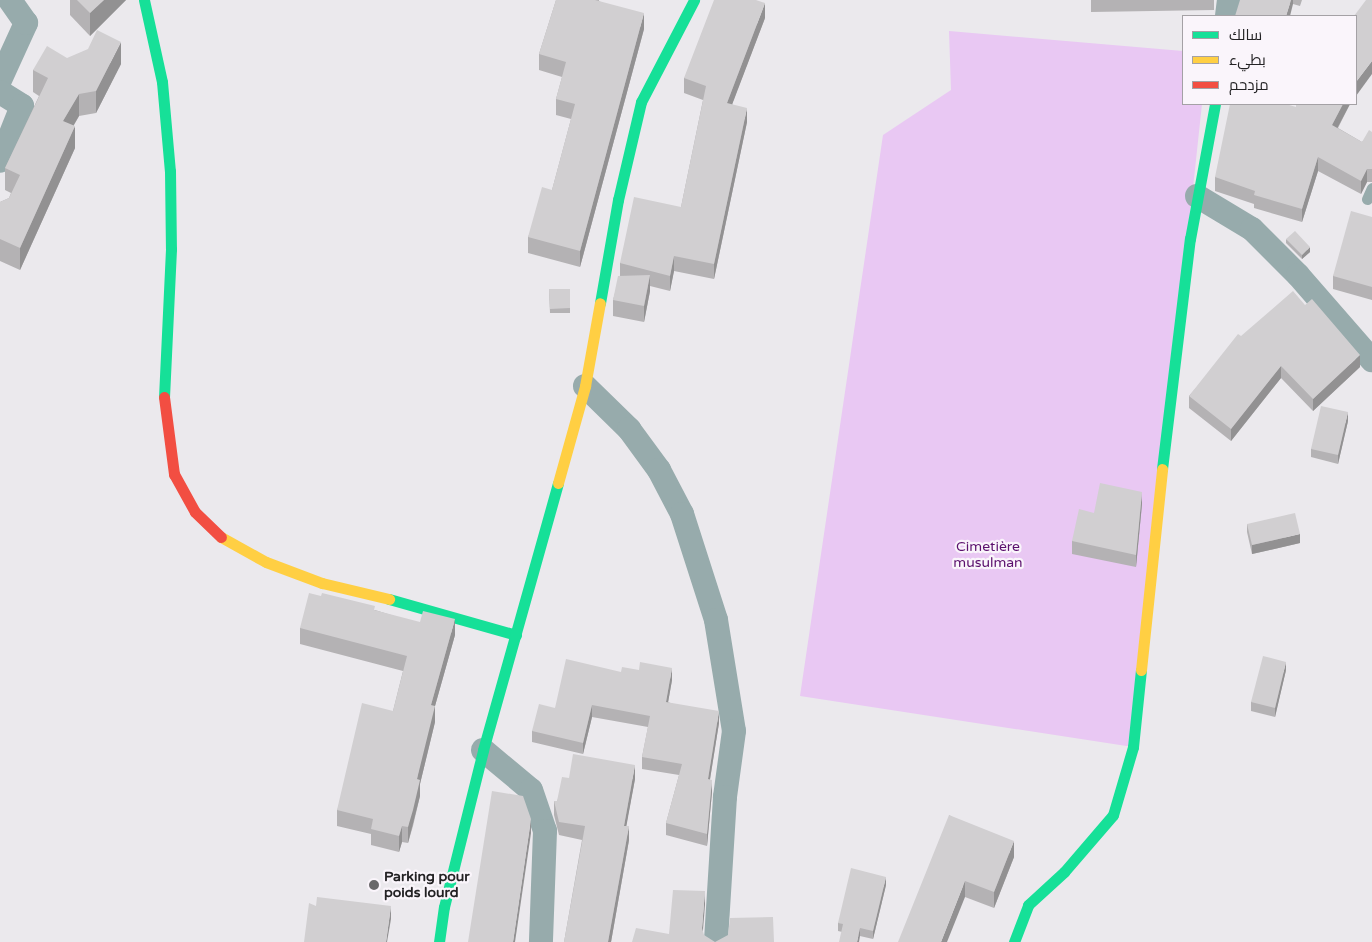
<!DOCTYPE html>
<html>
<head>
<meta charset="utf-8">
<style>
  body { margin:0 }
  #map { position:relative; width:1372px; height:942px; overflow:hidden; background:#ebe9ed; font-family:"Varela Round",Cairo,sans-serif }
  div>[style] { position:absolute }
  .green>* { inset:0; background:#e9c8f3 }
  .lane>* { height:11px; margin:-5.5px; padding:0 5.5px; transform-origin:5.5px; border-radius:5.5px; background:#97abac }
  .street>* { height:24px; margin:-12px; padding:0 12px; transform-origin:12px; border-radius:12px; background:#97abac }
  .fast>* { height:11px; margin:-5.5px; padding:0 5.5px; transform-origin:5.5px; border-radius:5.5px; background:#16e098 }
  .slow>* { height:11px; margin:-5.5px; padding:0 5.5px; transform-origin:5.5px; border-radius:5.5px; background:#ffcf43 }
  .jam>* { height:11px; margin:-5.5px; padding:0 5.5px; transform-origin:5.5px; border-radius:5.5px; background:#f24e42 }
  .wall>* { inset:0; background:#b4b2b4 }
  .shaded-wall>* { inset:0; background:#929192 }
  .building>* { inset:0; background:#d1cfd1 }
  .dots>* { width:14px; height:14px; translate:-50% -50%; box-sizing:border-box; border:2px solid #faf5fb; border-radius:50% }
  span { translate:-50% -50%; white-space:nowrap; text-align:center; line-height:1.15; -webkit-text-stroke:4.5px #faf5fb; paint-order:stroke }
  .park-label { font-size:14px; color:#5b106d }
  .poi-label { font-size:14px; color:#232224; font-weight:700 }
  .left { translate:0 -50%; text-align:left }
  .legend { position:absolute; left:1182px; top:15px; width:175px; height:90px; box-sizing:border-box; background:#faf5fb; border:1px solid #a4a1a5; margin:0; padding:6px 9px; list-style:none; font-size:15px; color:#232224 }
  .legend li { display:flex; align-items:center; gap:10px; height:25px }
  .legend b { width:25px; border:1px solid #a4a1a5 }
</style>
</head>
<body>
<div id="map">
  <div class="green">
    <div style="clip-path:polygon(949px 31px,1183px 51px,1183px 104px,1202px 104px,1133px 747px,800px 696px,883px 135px,951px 90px)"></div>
  </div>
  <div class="lane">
    <div style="left:1367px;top:199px;width:12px;rotate:-66deg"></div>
  </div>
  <div class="street">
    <div style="left:1227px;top:16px;width:16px;rotate:-83deg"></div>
    <div style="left:0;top:80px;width:63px;rotate:-65.5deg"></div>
    <div style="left:26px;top:23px;width:28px;rotate:-125deg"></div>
    <div style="left:0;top:92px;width:26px;rotate:32deg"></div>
    <div style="left:22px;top:106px;width:59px;rotate:111.8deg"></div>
    <div style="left:1197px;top:196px;width:64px;rotate:31deg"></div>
    <div style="left:1252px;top:229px;width:65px;rotate:45deg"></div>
    <div style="left:1298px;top:275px;width:113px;rotate:49deg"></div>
    <div style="left:585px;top:386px;width:62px;rotate:44.3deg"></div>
    <div style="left:629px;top:429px;width:51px;rotate:53.8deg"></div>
    <div style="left:659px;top:470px;width:50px;rotate:62.4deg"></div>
    <div style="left:682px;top:514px;width:111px;rotate:72.2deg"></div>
    <div style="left:716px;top:620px;width:112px;rotate:80.8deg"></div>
    <div style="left:734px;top:731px;width:67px;rotate:97.8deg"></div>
    <div style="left:725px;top:797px;width:145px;rotate:93.6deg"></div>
    <div style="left:483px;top:750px;width:62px;rotate:39.8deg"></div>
    <div style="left:531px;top:790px;width:43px;rotate:71.1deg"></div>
    <div style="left:545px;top:831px;width:111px;rotate:92.1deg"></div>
  </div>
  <div class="fast">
    <div style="left:144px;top:0;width:84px;rotate:77.6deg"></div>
    <div style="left:162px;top:82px;width:89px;rotate:84.9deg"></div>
    <div style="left:170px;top:171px;width:78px;rotate:89.3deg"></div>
    <div style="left:171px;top:249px;width:148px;rotate:92.7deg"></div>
    <div style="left:600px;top:303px;width:105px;rotate:-80.1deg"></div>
    <div style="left:618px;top:200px;width:101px;rotate:-76.8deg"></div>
    <div style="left:641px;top:102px;width:115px;rotate:-62.5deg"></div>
    <div style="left:1162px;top:469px;width:232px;rotate:-83.1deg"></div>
    <div style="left:1190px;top:239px;width:137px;rotate:-79.5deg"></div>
    <div style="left:389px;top:599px;width:132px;rotate:15.8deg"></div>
    <div style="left:439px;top:942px;width:35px;rotate:-82deg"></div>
    <div style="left:444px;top:907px;width:162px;rotate:-76deg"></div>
    <div style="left:483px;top:750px;width:277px;rotate:-74.3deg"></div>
    <div style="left:1014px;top:942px;width:40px;rotate:-69deg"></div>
    <div style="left:1028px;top:905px;width:49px;rotate:-42.5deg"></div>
    <div style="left:1064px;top:872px;width:75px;rotate:-49.3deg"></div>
    <div style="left:1113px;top:815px;width:71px;rotate:-73.6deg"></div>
    <div style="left:1133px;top:747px;width:77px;rotate:-84.1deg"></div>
  </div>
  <div class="slow">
    <div style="left:558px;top:483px;width:101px;rotate:-74.4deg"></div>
    <div style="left:585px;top:386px;width:84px;rotate:-79.8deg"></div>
    <div style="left:221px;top:537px;width:51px;rotate:29.1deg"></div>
    <div style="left:266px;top:562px;width:60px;rotate:20.6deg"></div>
    <div style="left:322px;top:583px;width:69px;rotate:13.4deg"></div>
    <div style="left:1141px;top:670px;width:202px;rotate:-84deg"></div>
  </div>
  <div class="jam">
    <div style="left:164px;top:397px;width:78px;rotate:82.6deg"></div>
    <div style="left:174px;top:474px;width:43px;rotate:61.1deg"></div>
    <div style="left:195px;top:512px;width:36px;rotate:44deg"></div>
  </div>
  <div class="wall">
    <div style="clip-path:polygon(70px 0,126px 0,90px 36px,70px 15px)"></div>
    <div style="clip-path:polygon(556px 0,599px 0,599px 1px,644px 29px,580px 267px,528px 253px,528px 237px,552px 190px,571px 119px,556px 115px,556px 99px,562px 77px,539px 70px,539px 54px)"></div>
    <div style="clip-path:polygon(1091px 0,1214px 0,1214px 10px,1091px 12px)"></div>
    <div style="clip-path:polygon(1240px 0,1302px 0,1300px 6px,1293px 4px)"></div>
    <div style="clip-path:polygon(765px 18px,732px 104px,747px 122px,714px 279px,674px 271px,670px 291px,650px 286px,650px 291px,644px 322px,613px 316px,613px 300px,620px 276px,620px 263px,681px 207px,703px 100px,684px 93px,684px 78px)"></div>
    <div style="clip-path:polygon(67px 58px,121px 64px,96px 113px,79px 116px,74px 125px,75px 148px,20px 270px,0 261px,0 202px,9px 198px,11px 193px,5px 190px,5px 168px,39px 96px,33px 92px,33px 70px)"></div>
    <div style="clip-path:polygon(1350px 104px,1338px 128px,1362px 142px,1372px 132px,1372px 182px,1367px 182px,1361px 194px,1318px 171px,1302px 222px,1254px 208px,1254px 204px,1215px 191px,1215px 177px,1296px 107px)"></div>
    <div style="clip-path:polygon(1372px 217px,1372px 300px,1333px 289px,1333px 276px)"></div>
    <div style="clip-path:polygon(1286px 239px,1310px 252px,1302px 259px,1286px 243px)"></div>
    <div style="clip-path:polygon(549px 289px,570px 289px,570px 313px,550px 313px)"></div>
    <div style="clip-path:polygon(1241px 336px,1360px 367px,1313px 411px,1281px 378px,1231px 441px,1189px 408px,1189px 396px)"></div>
    <div style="clip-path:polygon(1348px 421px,1338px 464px,1311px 457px,1311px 449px)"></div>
    <div style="clip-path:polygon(1142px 504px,1136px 567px,1072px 554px,1072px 541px,1094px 513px)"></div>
    <div style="clip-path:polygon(1247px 524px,1300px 543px,1252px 554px,1247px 532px)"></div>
    <div style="clip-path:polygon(375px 610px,455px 635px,435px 706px,435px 722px,420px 784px,420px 796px,413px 826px,408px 843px,402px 842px,399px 852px,371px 845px,371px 834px,337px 826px,337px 810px,393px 711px,403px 671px,300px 644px,300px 628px)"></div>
    <div style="clip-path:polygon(1286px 670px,1275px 717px,1251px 711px,1251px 702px)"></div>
    <div style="clip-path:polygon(621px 672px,672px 680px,668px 702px,719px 723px,710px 780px,712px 792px,707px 846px,666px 835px,666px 823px,679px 775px,642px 769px,642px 757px,648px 727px,592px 717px,583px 754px,532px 742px,532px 731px,555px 708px)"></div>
    <div style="clip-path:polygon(569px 778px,635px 779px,626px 826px,629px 840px,611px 942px,564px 942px,582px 840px,559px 835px,554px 815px,554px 801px,557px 801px)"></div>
    <div style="clip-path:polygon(949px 815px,1014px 857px,994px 908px,965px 897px)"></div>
    <div style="clip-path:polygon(886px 885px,873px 939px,838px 931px,838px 923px)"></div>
  </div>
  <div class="shaded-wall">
    <div style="clip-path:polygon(104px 0,126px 0,90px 36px,90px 13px)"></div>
    <div style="clip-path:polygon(1291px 0,1293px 0,1293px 4px,1290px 16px,1286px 16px)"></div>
    <div style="clip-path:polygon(765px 3px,765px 18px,727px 118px,727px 103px)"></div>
    <div style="clip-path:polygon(644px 13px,644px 29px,580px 267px,580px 251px)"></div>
    <div style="clip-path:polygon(121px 42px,121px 64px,96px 113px,96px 91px)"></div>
    <div style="clip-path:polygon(1372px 61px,1372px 74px,1356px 96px,1356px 82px)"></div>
    <div style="clip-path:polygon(79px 94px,79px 116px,63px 143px,63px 121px)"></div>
    <div style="clip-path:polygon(1343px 104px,1350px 104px,1332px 138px,1332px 125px)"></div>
    <div style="clip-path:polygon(747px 108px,747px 122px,714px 279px,714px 264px)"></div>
    <div style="clip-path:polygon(75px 126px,75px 148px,20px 270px,20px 248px)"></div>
    <div style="clip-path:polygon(1318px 157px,1318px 171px,1302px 222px,1302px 209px)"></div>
    <div style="clip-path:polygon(1367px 169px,1367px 182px,1361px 194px,1361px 181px)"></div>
    <div style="clip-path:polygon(1310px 247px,1310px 252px,1302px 259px,1302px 255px)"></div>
    <div style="clip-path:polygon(674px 256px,674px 271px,670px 291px,670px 276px)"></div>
    <div style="clip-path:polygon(650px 275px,650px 291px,644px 322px,644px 306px)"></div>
    <div style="clip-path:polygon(1360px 355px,1360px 367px,1313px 411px,1313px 399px)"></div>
    <div style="clip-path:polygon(1281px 366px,1281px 378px,1231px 441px,1231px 429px)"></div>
    <div style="clip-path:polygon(1348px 412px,1348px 421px,1338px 464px,1338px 455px)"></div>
    <div style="clip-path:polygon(1142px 492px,1142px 504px,1136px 567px,1136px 555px)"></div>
    <div style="clip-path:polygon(1300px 534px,1300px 543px,1252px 554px,1252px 545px)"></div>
    <div style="clip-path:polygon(455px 619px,455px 635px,435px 706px,435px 722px,420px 784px,420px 796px,408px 843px,408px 827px,431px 705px)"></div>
    <div style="clip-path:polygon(1286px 662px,1286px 670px,1275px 717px,1275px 708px)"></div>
    <div style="clip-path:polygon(672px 668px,672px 680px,666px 714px,666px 702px)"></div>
    <div style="clip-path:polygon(592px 705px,592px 717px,583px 754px,583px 743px)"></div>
    <div style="clip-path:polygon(719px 711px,719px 723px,708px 791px,708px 779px)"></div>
    <div style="clip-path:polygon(635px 765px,635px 779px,624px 839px,624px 826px)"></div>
    <div style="clip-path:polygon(712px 780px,712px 792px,707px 846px,707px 834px)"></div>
    <div style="clip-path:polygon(531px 819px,531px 833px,515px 942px,513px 942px)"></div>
    <div style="clip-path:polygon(402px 826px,402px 842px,399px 852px,399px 836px)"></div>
    <div style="clip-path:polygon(629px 826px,629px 840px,611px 942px,608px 942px)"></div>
    <div style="clip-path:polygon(1014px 841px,1014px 857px,994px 908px,994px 892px)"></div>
    <div style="clip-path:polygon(886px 877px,886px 885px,873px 939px,873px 931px)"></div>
    <div style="clip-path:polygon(965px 881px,965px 897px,947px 942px,941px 942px)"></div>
    <div style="clip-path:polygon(705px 891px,705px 905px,702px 942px,702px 928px)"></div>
    <div style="clip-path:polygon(391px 906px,391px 919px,387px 942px,386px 942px)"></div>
    <div style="clip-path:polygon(860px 928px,860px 936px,859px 942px,857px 942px)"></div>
  </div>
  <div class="building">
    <div style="clip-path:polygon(77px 0,104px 0,90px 13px)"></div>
    <div style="clip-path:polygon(556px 0,595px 0,644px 13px,580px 251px,528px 237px,542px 187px,552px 190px,575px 104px,556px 99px,566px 62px,539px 54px)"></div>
    <div style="clip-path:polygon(714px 0,756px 0,765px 3px,727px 103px,747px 108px,714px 264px,674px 256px,670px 276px,620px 263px,634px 197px,681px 207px,706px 86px,684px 78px)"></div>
    <div style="clip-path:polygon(1240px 0,1291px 0,1286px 16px,1235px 16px)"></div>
    <div style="clip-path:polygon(1366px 0,1372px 0,1372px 61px,1356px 82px,1356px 16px,1354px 16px)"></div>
    <div style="clip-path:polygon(97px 30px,121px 42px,96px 91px,79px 94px,63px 121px,75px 126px,20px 248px,0 239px,0 202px,9px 198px,20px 175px,5px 168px,48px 78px,33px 70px,47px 46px,67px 58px,88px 49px)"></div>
    <div style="clip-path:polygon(1230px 104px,1286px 104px,1296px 107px,1296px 104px,1343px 104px,1332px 125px,1362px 142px,1369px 130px,1372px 132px,1372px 169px,1367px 169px,1361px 181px,1318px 157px,1302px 209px,1254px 195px,1255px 191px,1215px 177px)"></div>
    <div style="clip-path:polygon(1351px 211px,1372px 217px,1372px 287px,1333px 276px)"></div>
    <div style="clip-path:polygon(1295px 231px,1310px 247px,1302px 255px,1286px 239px)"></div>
    <div style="clip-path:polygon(650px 275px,644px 306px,613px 300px,618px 276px)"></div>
    <div style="clip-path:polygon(549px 289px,570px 289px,570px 308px,550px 309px)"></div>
    <div style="clip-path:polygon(1293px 291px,1305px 305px,1312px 299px,1360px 355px,1313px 399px,1281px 366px,1231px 429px,1189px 396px,1238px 334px,1241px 336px)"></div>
    <div style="clip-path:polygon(1321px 406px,1348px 412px,1338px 455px,1311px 449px)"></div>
    <div style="clip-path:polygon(1100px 483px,1142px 492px,1136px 555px,1072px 541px,1079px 509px,1094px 513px)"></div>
    <div style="clip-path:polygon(1295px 513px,1300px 534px,1252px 545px,1247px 524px)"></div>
    <div style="clip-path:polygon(309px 593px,321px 596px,322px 593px,375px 606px,374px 610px,420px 622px,423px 611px,455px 619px,431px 705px,435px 706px,417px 779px,420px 780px,413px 810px,408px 827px,402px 826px,399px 836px,371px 829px,373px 819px,337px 810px,362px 703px,393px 711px,407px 656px,300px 628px)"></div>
    <div style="clip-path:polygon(1263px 656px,1286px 662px,1275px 708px,1251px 702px)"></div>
    <div style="clip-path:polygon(566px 659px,621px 672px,622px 667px,639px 670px,640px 662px,672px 668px,666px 702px,719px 711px,708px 779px,712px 780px,707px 834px,666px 823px,682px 764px,642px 757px,650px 716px,592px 705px,583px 743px,532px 731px,539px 704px,555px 708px)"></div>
    <div style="clip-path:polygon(573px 754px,635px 765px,624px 826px,629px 826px,608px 942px,564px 942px,585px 826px,559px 822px,554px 801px,557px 801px,562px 777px,569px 778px)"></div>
    <div style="clip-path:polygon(492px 791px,523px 796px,531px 819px,513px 942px,468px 942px)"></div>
    <div style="clip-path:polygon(949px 815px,1014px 841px,994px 892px,965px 881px,941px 942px,898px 942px)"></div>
    <div style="clip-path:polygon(851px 868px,886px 877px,873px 931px,860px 928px,857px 942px,839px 942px,843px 924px,838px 923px)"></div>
    <div style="clip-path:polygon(673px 890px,705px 891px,702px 928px,704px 935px,715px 942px,728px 935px,730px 918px,773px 917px,774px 942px,632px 942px,636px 928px,669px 934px)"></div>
    <div style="clip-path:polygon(317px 897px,391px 906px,386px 942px,304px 942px,309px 903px,316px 906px)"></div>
  </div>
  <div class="dots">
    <div style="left:374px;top:885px;background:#69686a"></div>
  </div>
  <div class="park-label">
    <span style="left:988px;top:555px">Cimetière<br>musulman</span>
  </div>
  <div class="poi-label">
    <span class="left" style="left:384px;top:885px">Parking pour<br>poids lourd</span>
  </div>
  <ul class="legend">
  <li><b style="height:6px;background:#16e098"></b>سالك</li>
  <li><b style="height:6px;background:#ffcf43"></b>بطيء</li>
  <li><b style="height:6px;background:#f24e42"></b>مزدحم</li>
  </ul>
</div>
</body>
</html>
